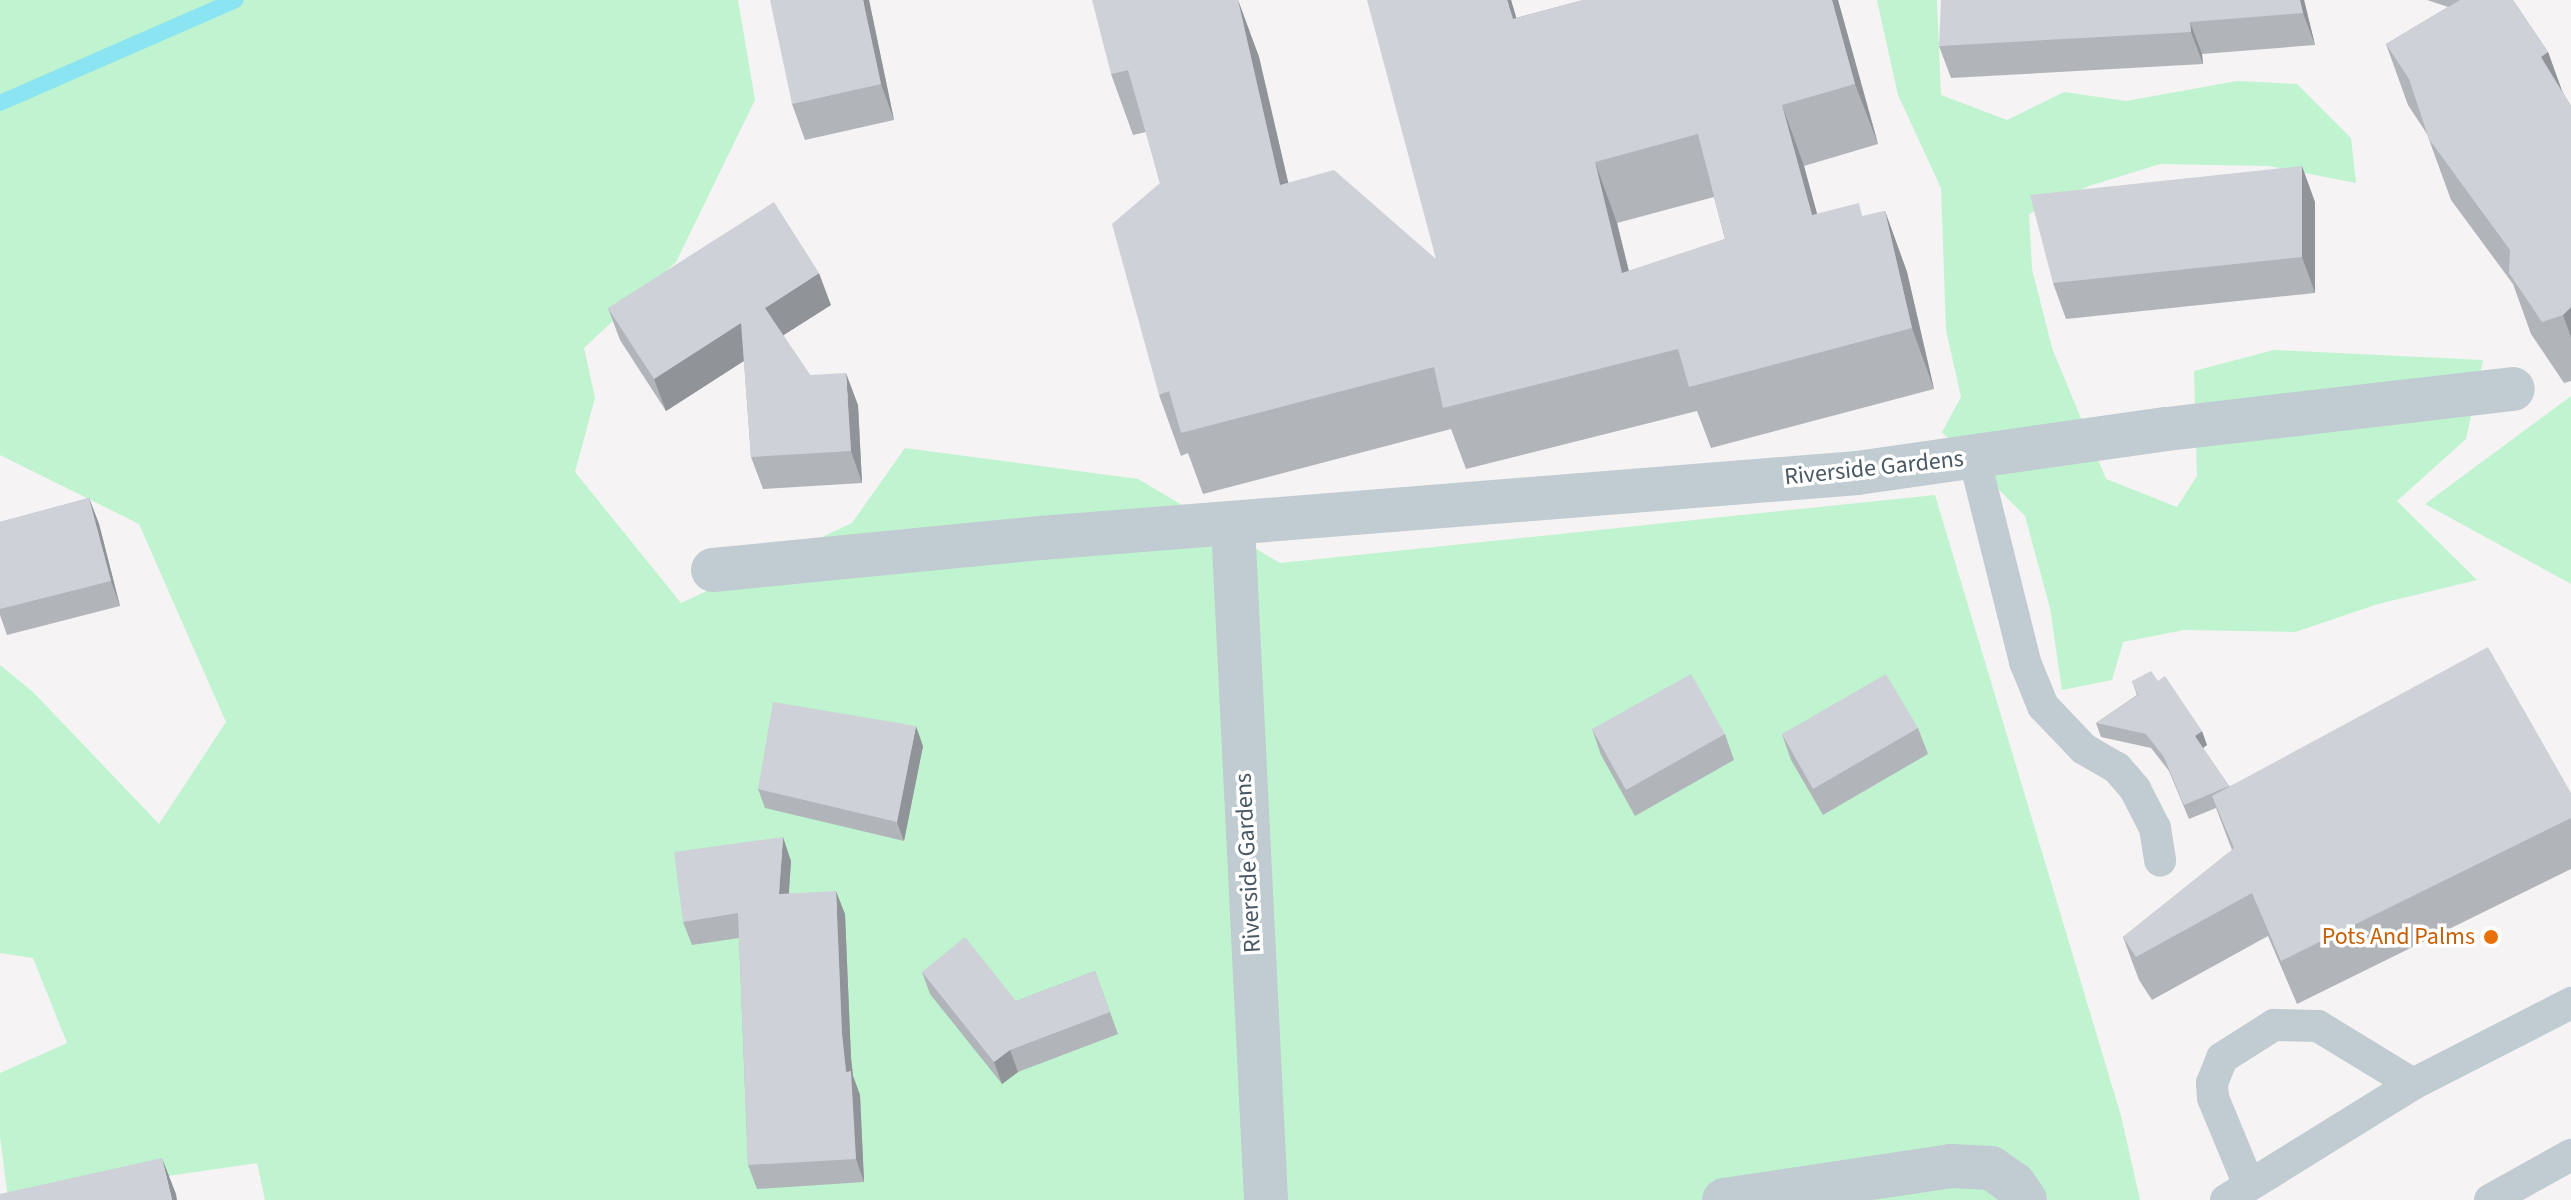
<!DOCTYPE html>
<html>
<head>
<meta charset="utf-8">
<style>
  body { margin:0 }
  #map { position:relative; width:2571px; height:1200px; overflow:hidden; background:#f5f3f3; font-family:"Source Sans 3",sans-serif }
  div>[style] { position:absolute }
  .green>* { inset:0; background:#c0f3d0 }
  .stream>* { height:16px; margin:-8px; padding:0 8px; transform-origin:8px; border-radius:8px; background:#8be4f2 }
  .lane>* { height:32px; margin:-16px; padding:0 16px; transform-origin:16px; border-radius:16px; background:#c0cbd2 }
  .street>* { height:44px; margin:-22px; padding:0 22px; transform-origin:22px; border-radius:22px; background:#c0cbd2 }
  .wall>* { inset:0; background:#b1b5ba }
  .shaded-wall>* { inset:0; background:#909397 }
  .building>* { inset:0; background:#ced2d8 }
  .dots>* { width:22px; height:22px; translate:-50% -50%; box-sizing:border-box; border:4px solid #fff; border-radius:50% }
  span { translate:-50% -50%; white-space:nowrap; text-align:center; line-height:1.15; -webkit-text-stroke:7px #fff; paint-order:stroke }
  .street-label { font-size:24px; color:#495862 }
  .food-label { font-size:24px; color:#c56008 }
  .right { translate:-100% -50%; text-align:right }
</style>
</head>
<body>
<div id="map">
  <div class="green">
    <div style="clip-path:polygon(0 0,738px 0,755px 100px,676px 262px,584px 348px,595px 398px,575px 472px,681px 603px,852px 523px,905px 448px,1138px 479px,1280px 563px,1935px 495px,2121px 1116px,2140px 1200px,265px 1200px,257px 1163px,8px 1199px,0 1136px,0 1073px,67px 1043px,33px 958px,0 953px,0 665px,33px 692px,159px 824px,226px 722px,139px 524px,0 455px)"></div>
    <div style="clip-path:polygon(1877px 0,1937px 0,1941px 95px,2007px 120px,2064px 92px,2126px 101px,2237px 81px,2297px 84px,2351px 138px,2356px 183px,2269px 166px,2160px 164px,2089px 186px,2029px 214px,2032px 269px,2052px 348px,2106px 479px,2177px 507px,2197px 476px,2194px 371px,2274px 350px,2483px 360px,2466px 439px,2397px 501px,2477px 580px,2378px 604px,2295px 632px,2184px 630px,2123px 642px,2112px 680px,2062px 690px,2050px 608px,2025px 516px,1942px 432px,1961px 397px,1946px 330px,1941px 188px,1898px 95px)"></div>
    <div style="clip-path:polygon(2571px 396px,2571px 584px,2425px 504px)"></div>
  </div>
  <div class="stream">
    <div style="left:0;top:103px;width:257px;rotate:-23.6deg"></div>
  </div>
  <div class="lane">
    <div style="left:1974px;top:457px;width:211px;rotate:76deg"></div>
    <div style="left:2025px;top:662px;width:48px;rotate:67.8deg"></div>
    <div style="left:2043px;top:706px;width:59px;rotate:46.4deg"></div>
    <div style="left:2084px;top:749px;width:38px;rotate:30deg"></div>
    <div style="left:2117px;top:768px;width:28px;rotate:49deg"></div>
    <div style="left:2135px;top:789px;width:44px;rotate:62.9deg"></div>
    <div style="left:2155px;top:828px;width:33px;rotate:81deg"></div>
    <div style="left:2249px;top:1185px;width:94px;rotate:-112.5deg"></div>
    <div style="left:2213px;top:1098px;width:15px;rotate:-94deg"></div>
    <div style="left:2212px;top:1083px;width:27px;rotate:-68deg"></div>
    <div style="left:2222px;top:1058px;width:62px;rotate:-32.4deg"></div>
    <div style="left:2274px;top:1025px;width:44px;rotate:1.3deg"></div>
    <div style="left:2318px;top:1026px;width:111px;rotate:31.4deg"></div>
    <div style="left:2226px;top:1200px;width:220px;rotate:-31.8deg"></div>
    <div style="left:2413px;top:1084px;width:178px;rotate:-27.1deg"></div>
    <div style="left:2490px;top:1200px;width:93px;rotate:-29.1deg"></div>
  </div>
  <div class="street">
    <div style="left:1233px;top:525px;width:676px;rotate:87.2deg"></div>
    <div style="left:713px;top:570px;width:330px;rotate:-5.6deg"></div>
    <div style="left:1041px;top:538px;width:819px;rotate:-4.55deg"></div>
    <div style="left:1857px;top:473px;width:313px;rotate:-8.1deg"></div>
    <div style="left:2167px;top:429px;width:348px;rotate:-6.6deg"></div>
    <div style="left:1724px;top:1200px;width:230px;rotate:-8.5deg"></div>
    <div style="left:1951px;top:1166px;width:40px;rotate:2.9deg"></div>
    <div style="left:1991px;top:1168px;width:28px;rotate:35deg"></div>
    <div style="left:2014px;top:1184px;width:19px;rotate:55deg"></div>
  </div>
  <div class="wall">
    <div style="clip-path:polygon(869px 0,894px 120px,805px 140px,792px 104px)"></div>
    <div style="clip-path:polygon(evenodd,1238px 0,1259px 57px,1288px 183px,1436px 259px,1511px 0,1516px 18px,1583px 0,1838px 0,1878px 144px,1804px 166px,1817px 214px,1864px 216px,1885px 211px,1907px 272px,1934px 389px,1711px 448px,1697px 411px,1466px 469px,1451px 429px,1203px 494px,1188px 453px,1181px 456px,1159px 395px,1160px 183px,1146px 132px,1133px 135px,1111px 74px,1238px 0,1714px 197px,1725px 239px,1629px 271px,1617px 223px,1714px 197px)"></div>
    <div style="clip-path:polygon(2304px 0,2315px 45px,2202px 54px,2203px 64px,1951px 78px,1939px 46px)"></div>
    <div style="clip-path:polygon(2427px 0,2513px 0,2548px 52px,2562px 91px,2571px 106px,2571px 381px,2564px 383px,2531px 334px,2513px 284px,2451px 200px,2427px 134px,2408px 105px,2386px 44px,2448px 7px)"></div>
    <div style="clip-path:polygon(2315px 202px,2315px 293px,2066px 319px,2053px 283px)"></div>
    <div style="clip-path:polygon(831px 305px,783px 335px,810px 375px,858px 405px,862px 483px,763px 489px,751px 457px,744px 361px,666px 411px,620px 340px,608px 308px)"></div>
    <div style="clip-path:polygon(89px 498px,99px 524px,120px 606px,7px 635px,0 615px,0 522px)"></div>
    <div style="clip-path:polygon(2132px 681px,2158px 681px,2207px 745px,2203px 748px,2229px 786px,2571px 793px,2571px 869px,2297px 1004px,2268px 936px,2152px 1000px,2139px 980px,2123px 937px,2232px 850px,2216px 808px,2189px 819px,2169px 771px,2151px 748px,2101px 737px,2096px 723px,2137px 695px)"></div>
    <div style="clip-path:polygon(1918px 728px,1928px 754px,1823px 815px,1791px 760px,1782px 734px)"></div>
    <div style="clip-path:polygon(1592px 729px,1725px 734px,1734px 760px,1635px 816px,1601px 755px)"></div>
    <div style="clip-path:polygon(923px 746px,904px 841px,765px 808px,758px 789px)"></div>
    <div style="clip-path:polygon(791px 861px,789px 893px,845px 914px,851px 1058px,853px 1076px,860px 1095px,864px 1182px,757px 1189px,748px 1165px,739px 938px,692px 945px,683px 922px)"></div>
    <div style="clip-path:polygon(1095px 971px,1118px 1034px,1018px 1072px,1002px 1084px,930px 994px,922px 972px,1016px 1001px)"></div>
  </div>
  <div class="shaded-wall">
    <div style="clip-path:polygon(863px 0,869px 0,894px 120px,881px 84px)"></div>
    <div style="clip-path:polygon(1238px 0,1259px 57px,1303px 246px,1280px 185px)"></div>
    <div style="clip-path:polygon(1507px 0,1511px 0,1535px 80px,1513px 19px)"></div>
    <div style="clip-path:polygon(1832px 0,1838px 0,1878px 144px,1855px 84px)"></div>
    <div style="clip-path:polygon(2300px 0,2304px 0,2315px 45px,2303px 13px)"></div>
    <div style="clip-path:polygon(2190px 22px,2202px 54px,2203px 64px,2191px 32px)"></div>
    <div style="clip-path:polygon(2548px 52px,2570px 113px,2541px 57px)"></div>
    <div style="clip-path:polygon(1782px 105px,1804px 166px,1834px 276px,1812px 215px)"></div>
    <div style="clip-path:polygon(1595px 162px,1617px 223px,1644px 334px,1622px 273px)"></div>
    <div style="clip-path:polygon(2302px 166px,2315px 202px,2315px 293px,2302px 257px)"></div>
    <div style="clip-path:polygon(1885px 211px,1907px 272px,1934px 389px,1912px 328px)"></div>
    <div style="clip-path:polygon(819px 273px,831px 305px,776px 340px,765px 308px)"></div>
    <div style="clip-path:polygon(2571px 307px,2571px 337px,2563px 315px)"></div>
    <div style="clip-path:polygon(741px 323px,753px 355px,666px 411px,654px 379px)"></div>
    <div style="clip-path:polygon(846px 373px,858px 405px,862px 483px,851px 451px)"></div>
    <div style="clip-path:polygon(89px 498px,99px 524px,120px 606px,111px 581px)"></div>
    <div style="clip-path:polygon(916px 726px,923px 746px,904px 841px,897px 822px)"></div>
    <div style="clip-path:polygon(2202px 731px,2207px 745px,2200px 750px,2195px 736px)"></div>
    <div style="clip-path:polygon(783px 837px,791px 861px,787px 917px,779px 894px)"></div>
    <div style="clip-path:polygon(836px 891px,845px 914px,851px 1058px,853px 1076px,860px 1095px,864px 1182px,856px 1159px,842px 1034px)"></div>
    <div style="clip-path:polygon(1010px 1050px,1018px 1072px,1002px 1084px,994px 1062px)"></div>
    <div style="clip-path:polygon(162px 1158px,176px 1194px,177px 1200px,172px 1200px)"></div>
  </div>
  <div class="building">
    <div style="clip-path:polygon(770px 0,863px 0,881px 84px,792px 104px)"></div>
    <div style="clip-path:polygon(evenodd,1092px 0,1238px 0,1280px 185px,1334px 170px,1436px 259px,1367px 0,1507px 0,1513px 19px,1583px 0,1832px 0,1855px 84px,1782px 105px,1812px 215px,1859px 203px,1862px 216px,1885px 211px,1912px 328px,1689px 387px,1678px 349px,1443px 408px,1434px 367px,1181px 433px,1169px 391px,1159px 395px,1112px 224px,1160px 183px,1128px 70px,1111px 74px,1092px 0,1698px 134px,1725px 239px,1622px 273px,1595px 162px,1698px 134px)"></div>
    <div style="clip-path:polygon(1941px 0,2300px 0,2303px 13px,2190px 22px,2191px 32px,1939px 46px)"></div>
    <div style="clip-path:polygon(2460px 0,2513px 0,2548px 52px,2541px 57px,2571px 106px,2571px 307px,2563px 315px,2542px 322px,2509px 273px,2510px 250px,2429px 139px,2409px 79px,2386px 44px)"></div>
    <div style="clip-path:polygon(2302px 166px,2302px 257px,2053px 283px,2030px 195px)"></div>
    <div style="clip-path:polygon(774px 202px,819px 273px,765px 308px,810px 375px,846px 373px,851px 451px,751px 457px,741px 323px,654px 379px,608px 308px)"></div>
    <div style="clip-path:polygon(89px 498px,111px 581px,0 609px,0 522px)"></div>
    <div style="clip-path:polygon(2488px 647px,2571px 793px,2571px 818px,2281px 961px,2252px 893px,2136px 957px,2123px 937px,2234px 848px,2212px 796px)"></div>
    <div style="clip-path:polygon(2151px 671px,2158px 681px,2165px 676px,2202px 731px,2195px 736px,2229px 786px,2184px 805px,2164px 757px,2146px 734px,2096px 723px,2138px 695px,2132px 681px)"></div>
    <div style="clip-path:polygon(1691px 674px,1725px 734px,1626px 790px,1592px 729px)"></div>
    <div style="clip-path:polygon(1886px 674px,1918px 728px,1813px 789px,1782px 734px)"></div>
    <div style="clip-path:polygon(773px 702px,916px 726px,897px 822px,758px 789px)"></div>
    <div style="clip-path:polygon(783px 837px,779px 894px,836px 891px,842px 1034px,846px 1072px,851px 1071px,856px 1159px,748px 1165px,738px 913px,683px 922px,674px 852px)"></div>
    <div style="clip-path:polygon(965px 937px,1016px 1001px,1095px 971px,1110px 1012px,1010px 1050px,994px 1062px,922px 972px)"></div>
    <div style="clip-path:polygon(162px 1158px,172px 1200px,0 1200px,0 1194px)"></div>
  </div>
  <div class="dots">
    <div style="left:2491px;top:937px;background:#e8710a"></div>
  </div>
  <div class="street-label">
    <span style="left:1874px;top:468px;rotate:-6deg">Riverside Gardens</span>
    <span style="left:1248px;top:863px;rotate:-93deg">Riverside Gardens</span>
  </div>
  <div class="food-label">
    <span class="right" style="left:2475px;top:937px">Pots And Palms</span>
  </div>
</div>
</body>
</html>
